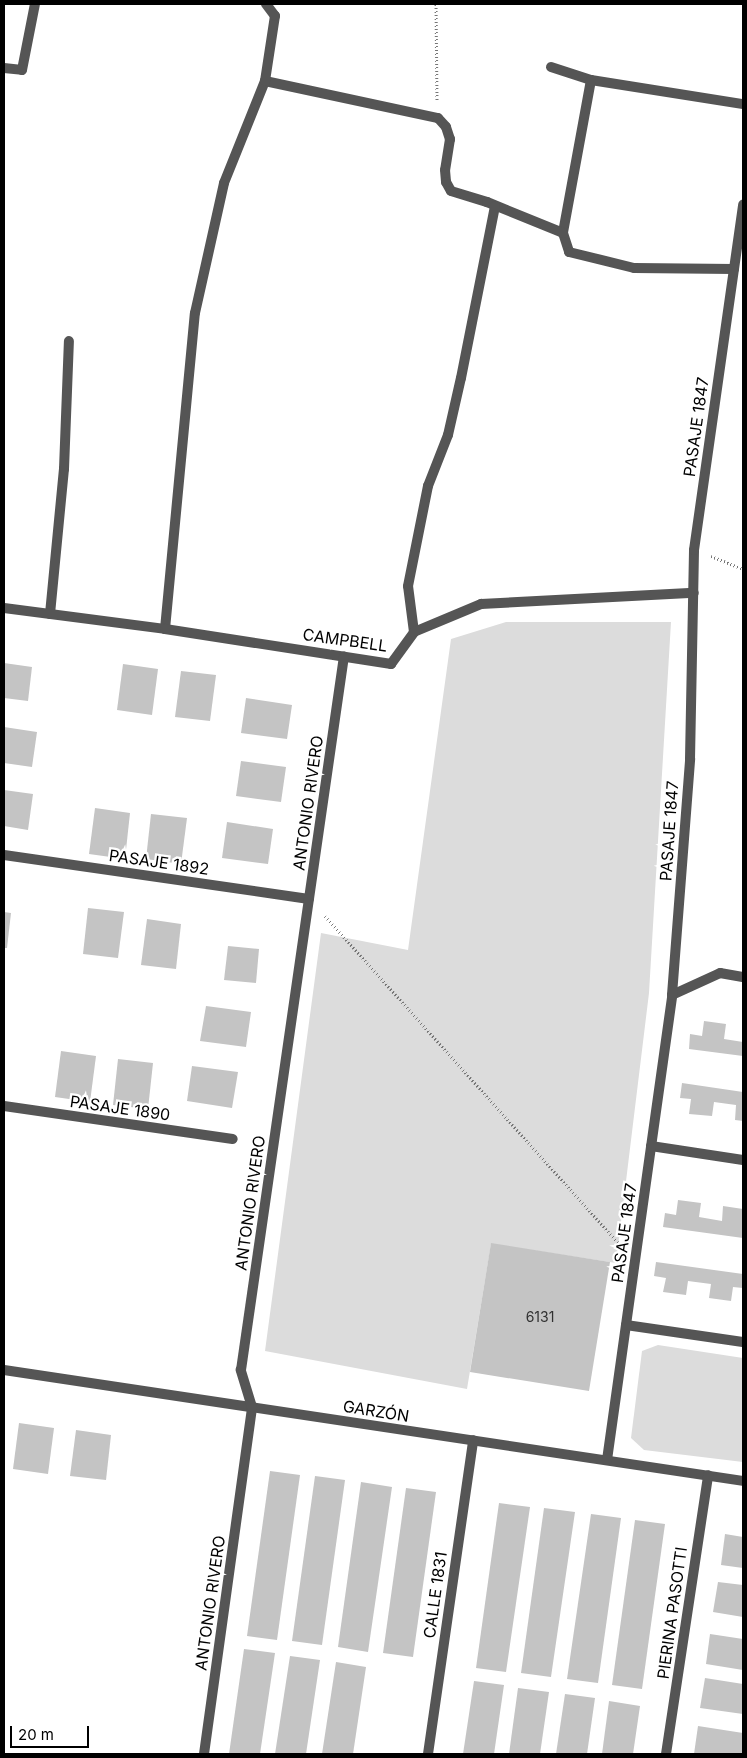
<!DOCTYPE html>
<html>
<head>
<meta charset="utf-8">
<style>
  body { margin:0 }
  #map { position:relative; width:747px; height:1758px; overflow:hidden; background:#fff; font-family:Inter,sans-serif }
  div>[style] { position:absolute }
  .green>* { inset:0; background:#dcdcdc }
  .building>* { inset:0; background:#c4c4c4 }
  .path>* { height:3px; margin-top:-1.5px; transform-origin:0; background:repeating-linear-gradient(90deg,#777 0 1px,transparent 0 3.5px) }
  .service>* { height:10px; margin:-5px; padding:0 5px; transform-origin:5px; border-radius:5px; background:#555 }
  .minor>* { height:10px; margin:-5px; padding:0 5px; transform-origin:5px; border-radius:5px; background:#555 }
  span { translate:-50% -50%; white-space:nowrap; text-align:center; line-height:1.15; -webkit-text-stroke:4.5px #fff; paint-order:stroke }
  .number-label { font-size:14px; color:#313131 }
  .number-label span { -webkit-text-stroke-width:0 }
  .street-label { font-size:16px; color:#000 }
  .frame { position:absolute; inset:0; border:5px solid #000; pointer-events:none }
  .scale { position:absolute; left:10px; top:1726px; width:79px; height:22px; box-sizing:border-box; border:2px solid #000; border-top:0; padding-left:6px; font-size:15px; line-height:18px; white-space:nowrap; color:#000; -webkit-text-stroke:4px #fff; paint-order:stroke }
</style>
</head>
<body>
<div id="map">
  <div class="green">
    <div style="clip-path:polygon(506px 622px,671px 622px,649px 993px,616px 1263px,491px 1244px,467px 1389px,265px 1351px,321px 933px,408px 950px,451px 639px)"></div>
    <div style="clip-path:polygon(658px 1345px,743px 1358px,743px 1462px,644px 1450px,631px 1438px,642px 1351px)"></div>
  </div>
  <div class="building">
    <div style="clip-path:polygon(4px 663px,32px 667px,28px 701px,4px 698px)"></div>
    <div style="clip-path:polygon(123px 664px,158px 669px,152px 715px,117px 710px)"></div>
    <div style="clip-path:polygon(181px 671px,216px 675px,210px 721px,175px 717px)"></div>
    <div style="clip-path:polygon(246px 698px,292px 705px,287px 739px,241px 733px)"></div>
    <div style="clip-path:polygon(4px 727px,37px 732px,32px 767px,4px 763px)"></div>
    <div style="clip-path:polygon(241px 761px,286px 767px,281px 802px,236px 796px)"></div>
    <div style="clip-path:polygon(4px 790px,33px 794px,28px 830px,4px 826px)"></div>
    <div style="clip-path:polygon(95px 808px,130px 813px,125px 859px,89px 854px)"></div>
    <div style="clip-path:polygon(151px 814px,187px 818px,181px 864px,146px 859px)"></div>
    <div style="clip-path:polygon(227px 822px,273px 829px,268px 864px,222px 858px)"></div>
    <div style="clip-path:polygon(88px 908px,124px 912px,118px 958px,83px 954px)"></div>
    <div style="clip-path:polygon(4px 912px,11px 913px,7px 948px,4px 948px)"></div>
    <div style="clip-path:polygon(147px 919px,181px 924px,176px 969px,141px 965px)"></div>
    <div style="clip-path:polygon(228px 946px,259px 949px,256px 983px,224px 980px)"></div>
    <div style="clip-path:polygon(206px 1006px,251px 1012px,246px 1047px,200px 1041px)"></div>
    <div style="clip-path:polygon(704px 1021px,726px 1024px,724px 1039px,743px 1042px,743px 1056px,689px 1049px,690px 1034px,702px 1036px)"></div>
    <div style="clip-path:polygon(61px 1051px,96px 1056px,90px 1102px,55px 1097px)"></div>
    <div style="clip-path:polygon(118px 1059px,153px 1063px,148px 1109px,113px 1105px)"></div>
    <div style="clip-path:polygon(192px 1066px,238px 1072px,232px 1108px,187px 1101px)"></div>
    <div style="clip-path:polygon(682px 1083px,743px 1092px,743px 1121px,735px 1120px,736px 1105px,714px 1102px,712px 1116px,689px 1114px,691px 1099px,680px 1098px)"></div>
    <div style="clip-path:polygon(678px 1200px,701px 1203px,699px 1217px,722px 1221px,723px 1206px,743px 1209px,743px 1238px,663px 1227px,665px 1213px,676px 1215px)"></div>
    <div style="clip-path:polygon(491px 1243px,610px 1262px,589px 1391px,470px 1372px)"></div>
    <div style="clip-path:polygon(656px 1262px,743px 1274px,743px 1288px,733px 1287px,731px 1301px,709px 1298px,711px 1284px,688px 1281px,686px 1295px,663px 1292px,666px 1278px,654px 1276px)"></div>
    <div style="clip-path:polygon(19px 1423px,54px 1428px,48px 1474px,13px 1469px)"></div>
    <div style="clip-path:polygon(76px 1430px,111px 1435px,106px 1480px,70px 1476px)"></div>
    <div style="clip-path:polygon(270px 1471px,300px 1475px,277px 1640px,247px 1636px)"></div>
    <div style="clip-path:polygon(315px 1476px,345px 1480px,322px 1645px,292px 1641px)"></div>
    <div style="clip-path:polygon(361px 1482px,392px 1487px,368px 1652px,338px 1647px)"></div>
    <div style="clip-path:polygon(406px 1488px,436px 1492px,413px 1657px,383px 1653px)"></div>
    <div style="clip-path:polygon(499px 1503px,530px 1507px,506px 1672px,476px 1668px)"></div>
    <div style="clip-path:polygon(544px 1508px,575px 1512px,551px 1677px,521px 1673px)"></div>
    <div style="clip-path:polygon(591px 1514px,621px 1518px,598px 1683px,567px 1679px)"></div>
    <div style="clip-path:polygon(635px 1520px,665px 1524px,642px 1689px,612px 1685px)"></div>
    <div style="clip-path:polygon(725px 1534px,743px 1537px,743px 1568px,721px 1565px)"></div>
    <div style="clip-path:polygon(718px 1582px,743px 1585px,743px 1617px,713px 1612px)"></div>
    <div style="clip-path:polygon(710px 1634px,743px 1639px,743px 1670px,706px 1664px)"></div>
    <div style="clip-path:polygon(244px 1649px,275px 1653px,260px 1754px,229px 1754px)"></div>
    <div style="clip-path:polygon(290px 1656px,320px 1660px,306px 1754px,275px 1754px)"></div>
    <div style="clip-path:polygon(336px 1662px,366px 1667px,353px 1754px,322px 1754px)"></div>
    <div style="clip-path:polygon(705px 1678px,743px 1684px,743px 1714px,700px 1708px)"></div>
    <div style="clip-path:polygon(474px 1681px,504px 1685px,494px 1754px,463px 1754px)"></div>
    <div style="clip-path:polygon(518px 1688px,549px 1692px,540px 1754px,509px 1754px)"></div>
    <div style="clip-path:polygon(565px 1694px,595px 1698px,587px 1754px,556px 1754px)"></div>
    <div style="clip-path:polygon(609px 1701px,640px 1706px,633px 1754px,602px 1754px)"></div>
    <div style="clip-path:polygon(698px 1726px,743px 1733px,743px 1754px,694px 1754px)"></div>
  </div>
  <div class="path">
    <div style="left:436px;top:4px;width:97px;rotate:89.4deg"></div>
    <div style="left:711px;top:556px;width:35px;rotate:22deg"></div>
    <div style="left:325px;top:916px;width:440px;rotate:48.1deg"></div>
  </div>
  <div class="service">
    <div style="left:551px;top:67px;width:42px;rotate:18deg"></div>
    <div style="left:591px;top:80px;width:154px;rotate:9deg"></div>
    <div style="left:4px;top:68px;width:18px;rotate:6deg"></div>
    <div style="left:22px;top:70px;width:67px;rotate:-78.9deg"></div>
    <div style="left:591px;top:80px;width:156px;rotate:100.4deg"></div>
    <div style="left:563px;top:233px;width:20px;rotate:72deg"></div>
    <div style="left:569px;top:252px;width:67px;rotate:13.8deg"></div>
    <div style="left:634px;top:268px;width:100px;rotate:0.6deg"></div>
    <div style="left:265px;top:81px;width:177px;rotate:12.1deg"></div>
    <div style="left:438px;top:118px;width:12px;rotate:48deg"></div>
    <div style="left:446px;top:127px;width:13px;rotate:72deg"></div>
    <div style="left:450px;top:139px;width:31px;rotate:99deg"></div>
    <div style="left:445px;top:170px;width:12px;rotate:85deg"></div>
    <div style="left:446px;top:182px;width:10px;rotate:61deg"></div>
    <div style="left:451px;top:191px;width:38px;rotate:17deg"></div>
    <div style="left:487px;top:202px;width:82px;rotate:22.2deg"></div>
    <div style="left:50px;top:614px;width:146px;rotate:-84.5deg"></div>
    <div style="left:64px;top:469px;width:128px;rotate:-87.8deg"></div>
    <div style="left:165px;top:629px;width:317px;rotate:-84.6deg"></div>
    <div style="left:195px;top:313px;width:133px;rotate:-77.4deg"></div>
    <div style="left:224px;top:183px;width:110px;rotate:-68.1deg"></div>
    <div style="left:265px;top:81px;width:66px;rotate:-81.3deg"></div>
    <div style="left:275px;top:16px;width:15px;rotate:-127deg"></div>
    <div style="left:414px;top:632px;width:46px;rotate:-97.4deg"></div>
    <div style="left:408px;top:586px;width:102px;rotate:-78.7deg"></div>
    <div style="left:428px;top:486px;width:55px;rotate:-68.6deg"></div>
    <div style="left:448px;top:435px;width:58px;rotate:-77.2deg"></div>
    <div style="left:461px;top:378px;width:175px;rotate:-78.8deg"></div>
  </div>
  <div class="minor">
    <div style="left:4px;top:608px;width:162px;rotate:7.4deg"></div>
    <div style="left:165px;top:629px;width:229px;rotate:8.8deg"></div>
    <div style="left:391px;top:664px;width:39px;rotate:-54deg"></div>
    <div style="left:414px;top:632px;width:73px;rotate:-22.7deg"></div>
    <div style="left:481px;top:604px;width:213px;rotate:-3deg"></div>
    <div style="left:4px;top:855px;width:308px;rotate:8.2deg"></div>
    <div style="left:672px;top:995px;width:53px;rotate:-24.6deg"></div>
    <div style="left:720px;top:973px;width:23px;rotate:10deg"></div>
    <div style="left:4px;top:1106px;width:231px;rotate:8.2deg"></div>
    <div style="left:651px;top:1146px;width:93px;rotate:8.7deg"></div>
    <div style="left:626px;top:1325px;width:118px;rotate:8.3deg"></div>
    <div style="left:4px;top:1370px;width:747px;rotate:8.54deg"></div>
    <div style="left:607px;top:1460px;width:470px;rotate:-82deg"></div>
    <div style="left:672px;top:995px;width:237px;rotate:-85.6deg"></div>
    <div style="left:690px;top:759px;width:209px;rotate:-88.9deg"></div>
    <div style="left:694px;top:550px;width:349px;rotate:-81.9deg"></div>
    <div style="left:204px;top:1754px;width:350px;rotate:-82.1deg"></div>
    <div style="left:252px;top:1407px;width:39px;rotate:-107deg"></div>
    <div style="left:241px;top:1370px;width:721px;rotate:-81.79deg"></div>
    <div style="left:428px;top:1754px;width:317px;rotate:-81.8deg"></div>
    <div style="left:666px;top:1754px;width:282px;rotate:-81.4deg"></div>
  </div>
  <div class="number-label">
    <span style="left:540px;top:1317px">6131</span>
  </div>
  <div class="street-label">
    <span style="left:696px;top:427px;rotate:-82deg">PASAJE 1847</span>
    <span style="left:345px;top:640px;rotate:8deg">CAMPBELL</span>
    <span style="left:308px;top:803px;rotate:-82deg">ANTONIO RIVERO</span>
    <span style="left:669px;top:831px;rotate:-86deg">PASAJE 1847</span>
    <span style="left:159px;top:862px;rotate:8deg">PASAJE 1892</span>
    <span style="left:120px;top:1108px;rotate:8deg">PASAJE 1890</span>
    <span style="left:250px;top:1203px;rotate:-82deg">ANTONIO RIVERO</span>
    <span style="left:624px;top:1233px;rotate:-82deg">PASAJE 1847</span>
    <span style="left:376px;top:1411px;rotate:9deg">GARZÓN</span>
    <span style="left:435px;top:1595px;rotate:-82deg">CALLE 1831</span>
    <span style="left:210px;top:1603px;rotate:-82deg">ANTONIO RIVERO</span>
    <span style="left:672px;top:1613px;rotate:-82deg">PIERINA PASOTTI</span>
  </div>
  <div class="frame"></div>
  <div class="scale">20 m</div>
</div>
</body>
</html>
